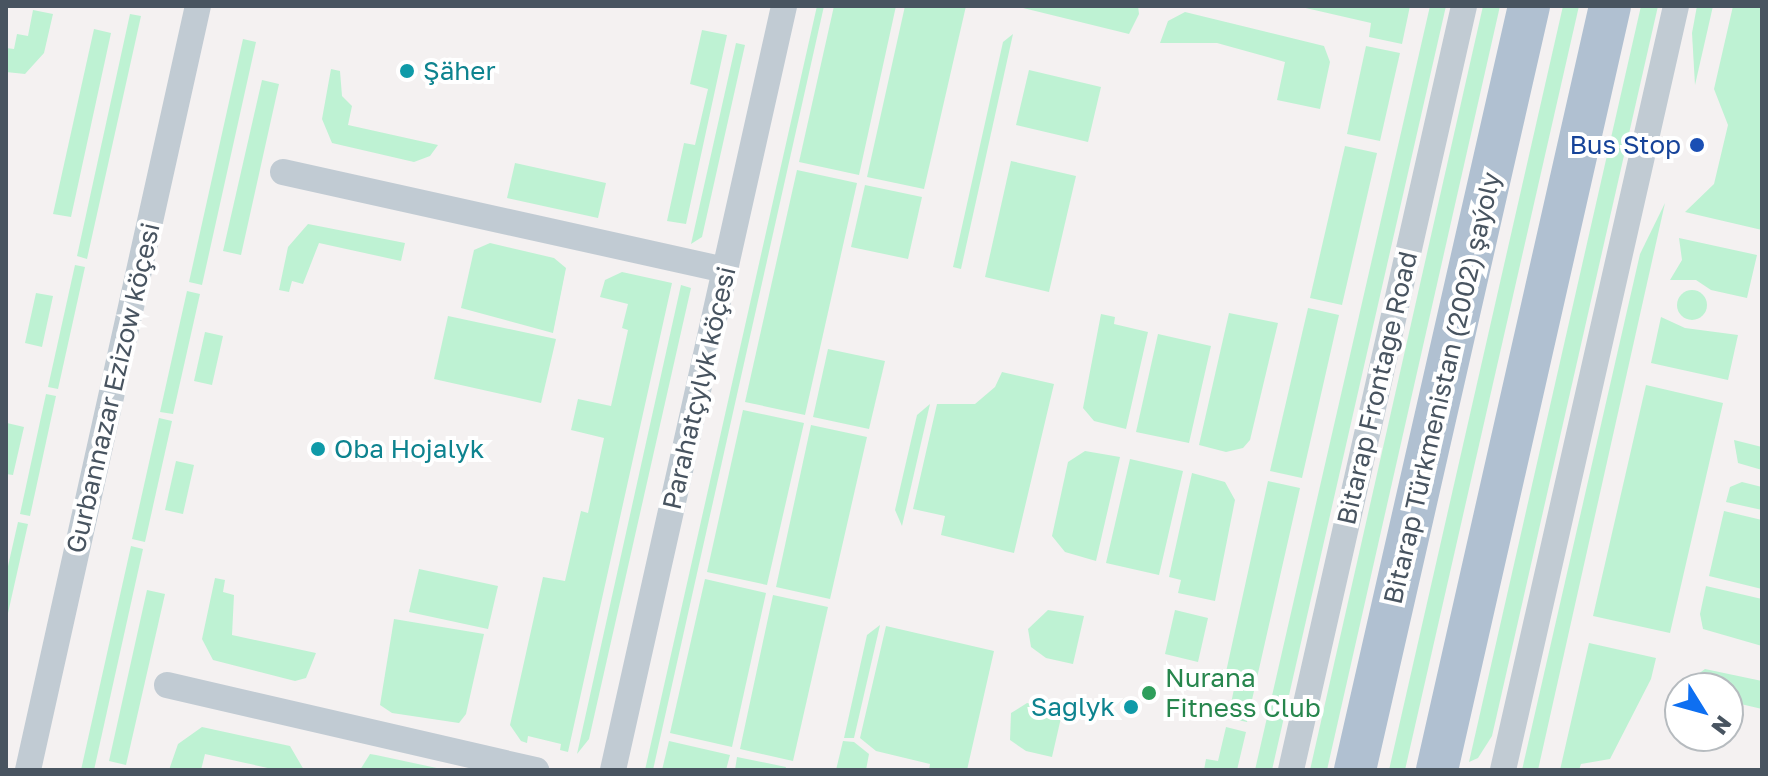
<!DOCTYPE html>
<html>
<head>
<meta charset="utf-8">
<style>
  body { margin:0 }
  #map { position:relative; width:1768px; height:776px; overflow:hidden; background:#f4f1f1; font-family:"Golos Text",sans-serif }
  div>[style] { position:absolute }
  .green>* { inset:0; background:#bef2d3 }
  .round { border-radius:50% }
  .minor>* { height:26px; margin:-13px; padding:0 13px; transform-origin:13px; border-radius:13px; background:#c1cbd3 }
  .primary>* { height:42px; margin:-21px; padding:0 21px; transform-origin:21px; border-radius:21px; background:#b0c0d1 }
  .dots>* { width:22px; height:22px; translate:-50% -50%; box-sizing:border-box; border:4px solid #fff; border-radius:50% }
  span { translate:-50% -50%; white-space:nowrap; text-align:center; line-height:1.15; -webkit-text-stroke:8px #fff; paint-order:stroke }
  .culture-label { font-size:26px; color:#0d838f }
  .left { translate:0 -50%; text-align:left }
  .right { translate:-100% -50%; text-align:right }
  .transit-label { font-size:26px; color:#164399 }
  .street-label { font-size:26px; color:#485460 }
  .leisure-label { font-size:26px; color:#27864d }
  .frame { position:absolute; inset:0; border:8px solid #485460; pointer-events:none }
  .north { position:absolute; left:1664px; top:672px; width:80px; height:80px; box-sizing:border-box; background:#fff; border:2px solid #b6bbbf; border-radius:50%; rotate:127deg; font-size:22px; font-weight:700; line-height:32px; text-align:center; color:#485460 }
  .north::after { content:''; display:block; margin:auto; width:28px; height:36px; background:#0e6ff1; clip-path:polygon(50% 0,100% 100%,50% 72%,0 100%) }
</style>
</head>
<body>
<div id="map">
  <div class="green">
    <div style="clip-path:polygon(817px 6px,824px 6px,653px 770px,645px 770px)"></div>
    <div style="clip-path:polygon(834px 6px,896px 6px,859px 175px,799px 162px)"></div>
    <div style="clip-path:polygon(905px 6px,966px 6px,924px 189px,867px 177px)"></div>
    <div style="clip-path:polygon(1015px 6px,1138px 6px,1139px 14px,1129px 34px)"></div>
    <div style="clip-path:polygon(1297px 6px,1410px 6px,1402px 44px,1369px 37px,1371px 23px)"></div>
    <div style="clip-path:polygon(1430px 6px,1446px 6px,1272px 770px,1255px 770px)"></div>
    <div style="clip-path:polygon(1483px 6px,1500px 6px,1327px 770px,1310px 770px)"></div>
    <div style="clip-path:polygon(1563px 6px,1579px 6px,1405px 770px,1389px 770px)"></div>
    <div style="clip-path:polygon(1641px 6px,1658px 6px,1492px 736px,1478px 758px,1469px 762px)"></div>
    <div style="clip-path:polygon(1697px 6px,1713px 6px,1695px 85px,1692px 33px)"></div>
    <div style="clip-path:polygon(1733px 6px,1762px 6px,1762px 230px,1685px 212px,1714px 184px,1728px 125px,1714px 89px)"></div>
    <div style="clip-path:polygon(33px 10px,53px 14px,44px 53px,25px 74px,6px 72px,6px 48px,14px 49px,17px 34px,28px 36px)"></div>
    <div style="clip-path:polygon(1185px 12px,1324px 46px,1330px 62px,1320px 109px,1277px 100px,1285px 62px,1217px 43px,1160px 43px,1168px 21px)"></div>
    <div style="clip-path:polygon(130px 14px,141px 16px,87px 259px,77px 256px)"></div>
    <div style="clip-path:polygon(94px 29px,111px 33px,71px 217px,53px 214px)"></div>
    <div style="clip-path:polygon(702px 30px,727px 35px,686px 224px,667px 221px,684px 143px,695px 145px,708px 89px,690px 84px)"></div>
    <div style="clip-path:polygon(1013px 34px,961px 269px,953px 267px,1003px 42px)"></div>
    <div style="clip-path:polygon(243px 39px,256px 42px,202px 285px,189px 282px)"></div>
    <div style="clip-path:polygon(736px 43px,745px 45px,702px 237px,691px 244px)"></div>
    <div style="clip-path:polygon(1366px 46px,1400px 53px,1380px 141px,1347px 134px)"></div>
    <div style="clip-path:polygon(331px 69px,340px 71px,342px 96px,352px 106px,348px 125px,438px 145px,430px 156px,414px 162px,332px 143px,322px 119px)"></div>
    <div style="clip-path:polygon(1029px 70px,1101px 87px,1088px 142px,1016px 125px)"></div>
    <div style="clip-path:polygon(262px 80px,279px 84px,241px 255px,223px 251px)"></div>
    <div style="clip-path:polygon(1345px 146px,1377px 153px,1342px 305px,1310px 298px)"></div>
    <div style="clip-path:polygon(1011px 161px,1076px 176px,1049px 292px,985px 277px)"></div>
    <div style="clip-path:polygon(515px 163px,606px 183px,598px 218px,507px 198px)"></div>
    <div style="clip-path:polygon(797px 170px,857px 183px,805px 415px,745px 402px)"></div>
    <div style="clip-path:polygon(865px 185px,922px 197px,908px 259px,851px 247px)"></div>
    <div style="clip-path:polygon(1665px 203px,1538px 770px,1522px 770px,1640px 254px)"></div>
    <div style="clip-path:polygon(308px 224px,405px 243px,401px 261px,319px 243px,303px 284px,292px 281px,289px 292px,279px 290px,288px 247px)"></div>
    <div style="clip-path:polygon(1679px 238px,1757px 255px,1747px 298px,1711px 290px,1696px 280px,1670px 280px,1682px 260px)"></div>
    <div style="clip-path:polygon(490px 243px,554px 258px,566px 268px,553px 333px,461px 308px,474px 250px)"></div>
    <div style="clip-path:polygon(75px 265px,85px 267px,58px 389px,48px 387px)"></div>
    <div style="clip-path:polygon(622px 272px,672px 283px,568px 752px,560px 750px,561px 744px,528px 736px,527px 743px,521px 741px,510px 725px,543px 577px,565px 581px,581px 511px,588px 513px,604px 438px,571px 430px,578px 399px,611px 406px,628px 330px,622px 328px,628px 304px,600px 297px,605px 280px)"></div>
    <div style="clip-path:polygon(681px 285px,691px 288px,589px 739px,577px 754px)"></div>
    <div class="round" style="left:1677px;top:290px;width:30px;height:30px"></div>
    <div style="clip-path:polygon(187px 291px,200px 294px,173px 414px,160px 412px)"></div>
    <div style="clip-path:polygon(36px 293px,53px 296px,42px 347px,25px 343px)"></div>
    <div style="clip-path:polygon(1308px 308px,1339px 315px,1302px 478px,1270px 471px)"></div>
    <div style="clip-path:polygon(1229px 313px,1278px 323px,1250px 440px,1243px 448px,1226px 452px,1199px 445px)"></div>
    <div style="clip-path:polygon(1101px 314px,1115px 317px,1114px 324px,1148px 332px,1126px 429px,1094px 421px,1083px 408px)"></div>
    <div style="clip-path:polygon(448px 316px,556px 339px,541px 403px,434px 379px)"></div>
    <div style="clip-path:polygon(1661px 317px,1685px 328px,1738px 335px,1728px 380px,1651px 363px)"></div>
    <div style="clip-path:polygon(205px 332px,223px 336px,212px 385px,194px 381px)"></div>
    <div style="clip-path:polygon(1158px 334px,1211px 346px,1189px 443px,1136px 432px)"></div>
    <div style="clip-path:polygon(828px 349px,885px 361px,869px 429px,813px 417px)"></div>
    <div style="clip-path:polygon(1002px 372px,1054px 384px,1014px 553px,941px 535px,945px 516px,913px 509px,937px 404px,975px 404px,995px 387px)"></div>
    <div style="clip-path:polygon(1646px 385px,1723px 403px,1670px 633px,1593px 616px)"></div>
    <div style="clip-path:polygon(46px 394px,56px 396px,30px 516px,20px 514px)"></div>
    <div style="clip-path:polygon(930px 404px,902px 526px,895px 510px,917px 415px)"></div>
    <div style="clip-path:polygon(743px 410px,804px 423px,767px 585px,707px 572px)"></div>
    <div style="clip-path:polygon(159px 418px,172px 421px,145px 542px,132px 539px)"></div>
    <div style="clip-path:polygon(7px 423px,24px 427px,13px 475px,6px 474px)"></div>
    <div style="clip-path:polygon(811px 425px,867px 437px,830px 599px,776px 587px)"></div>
    <div style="clip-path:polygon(1734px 440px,1762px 447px,1762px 470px,1738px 463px)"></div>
    <div style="clip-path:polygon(1085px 451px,1120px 457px,1096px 561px,1065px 552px,1052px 536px,1068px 462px)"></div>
    <div style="clip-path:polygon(1130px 459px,1183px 471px,1159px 575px,1106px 563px)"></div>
    <div style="clip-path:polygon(176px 461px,194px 465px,183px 514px,165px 510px)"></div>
    <div style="clip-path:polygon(1192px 473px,1225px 482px,1235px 500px,1215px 601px,1178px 593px,1181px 580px,1169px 577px)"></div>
    <div style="clip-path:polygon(1268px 481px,1300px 488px,1247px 722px,1228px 718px,1235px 684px,1224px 681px)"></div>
    <div style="clip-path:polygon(1742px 482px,1762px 487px,1762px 510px,1726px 502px,1730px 487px)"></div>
    <div style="clip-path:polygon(1724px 511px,1762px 520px,1762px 589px,1709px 576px)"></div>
    <div style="clip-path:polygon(18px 522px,28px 524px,6px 622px,6px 575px)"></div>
    <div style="clip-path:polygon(131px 546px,143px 549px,94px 770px,81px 770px)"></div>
    <div style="clip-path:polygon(419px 569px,498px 586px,488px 629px,409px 612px)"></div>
    <div style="clip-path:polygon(215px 578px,225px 580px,223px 592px,234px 595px,232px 635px,316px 653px,306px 678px,295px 681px,213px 660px,202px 639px)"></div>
    <div style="clip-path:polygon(705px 579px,766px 593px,732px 747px,670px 733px)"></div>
    <div style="clip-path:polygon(1706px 586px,1762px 599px,1762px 646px,1703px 629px,1700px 614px)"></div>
    <div style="clip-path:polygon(147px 590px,165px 594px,126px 765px,109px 761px)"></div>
    <div style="clip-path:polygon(773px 595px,828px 607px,793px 761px,740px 749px)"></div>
    <div style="clip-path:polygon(1048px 610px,1084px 616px,1073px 664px,1046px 658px,1031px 647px,1028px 629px)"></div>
    <div style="clip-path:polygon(1175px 610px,1208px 618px,1198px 662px,1165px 654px)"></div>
    <div style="clip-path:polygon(394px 619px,484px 634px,466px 714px,459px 723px,392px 713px,380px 705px)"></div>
    <div style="clip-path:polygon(880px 625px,854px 738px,844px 738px,867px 635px)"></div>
    <div style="clip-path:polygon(886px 626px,994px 651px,967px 770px,929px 770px,930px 764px,876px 751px,860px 738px)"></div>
    <div style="clip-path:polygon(1589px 643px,1656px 658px,1651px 679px,1610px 759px,1581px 764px,1579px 770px,1560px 770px)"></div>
    <div style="clip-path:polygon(1705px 669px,1762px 681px,1762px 709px,1728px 701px,1728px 688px,1688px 688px,1690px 680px)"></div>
    <div style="clip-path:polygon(1027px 703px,1063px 709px,1052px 757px,1026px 751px,1010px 740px,1011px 713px)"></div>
    <div style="clip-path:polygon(202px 727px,290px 746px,304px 770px,277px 770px,205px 754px,201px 770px,169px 770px,178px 744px)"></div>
    <div style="clip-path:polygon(1226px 727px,1246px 732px,1237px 770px,1204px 770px,1206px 759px,1218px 761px)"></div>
    <div style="clip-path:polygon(669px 741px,730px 755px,726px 770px,662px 770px)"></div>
    <div style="clip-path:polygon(843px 741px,854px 742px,869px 754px,866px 770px,836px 770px)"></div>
    <div style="clip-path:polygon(370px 754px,376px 755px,446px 770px,360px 770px)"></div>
    <div style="clip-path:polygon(737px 757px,786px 767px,785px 770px,735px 770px)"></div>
  </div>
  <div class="minor">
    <div style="left:283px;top:172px;width:453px;rotate:12.5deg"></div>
    <div style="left:167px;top:685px;width:379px;rotate:13deg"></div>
    <div style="left:28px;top:770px;width:783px;rotate:-77.46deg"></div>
    <div style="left:613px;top:770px;width:783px;rotate:-77.38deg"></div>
    <div style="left:1291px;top:770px;width:783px;rotate:-77.24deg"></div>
    <div style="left:1503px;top:770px;width:783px;rotate:-77.24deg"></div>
  </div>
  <div class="primary">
    <div style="left:1355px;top:770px;width:784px;rotate:-77.17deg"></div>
    <div style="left:1437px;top:770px;width:783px;rotate:-77.24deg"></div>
  </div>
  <div class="dots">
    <div style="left:407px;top:71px;background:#0f9aa8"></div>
    <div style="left:1697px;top:145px;background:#1a4fb4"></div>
    <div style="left:318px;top:449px;background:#0f9aa8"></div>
    <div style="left:1149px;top:693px;background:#2e9e5b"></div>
    <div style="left:1131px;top:707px;background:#0f9aa8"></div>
  </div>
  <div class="culture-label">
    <span class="left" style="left:423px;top:71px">Şäher</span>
    <span class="left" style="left:334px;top:449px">Oba Hojalyk</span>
    <span class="right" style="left:1115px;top:707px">Saglyk</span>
  </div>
  <div class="transit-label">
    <span class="right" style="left:1681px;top:145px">Bus Stop</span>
  </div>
  <div class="street-label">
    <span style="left:113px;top:388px;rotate:-77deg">Gurbannazar Ezizow köçesi</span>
    <span style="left:699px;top:388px;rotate:-77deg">Parahatçylyk köçesi</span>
    <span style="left:1377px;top:388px;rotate:-77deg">Bitarap Frontage Road</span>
    <span style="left:1442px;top:388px;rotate:-77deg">Bitarap Türkmenistan (2002) şaýoly</span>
  </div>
  <div class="leisure-label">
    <span class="left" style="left:1165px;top:693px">Nurana<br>Fitness Club</span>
  </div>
  <div class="frame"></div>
  <div class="north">N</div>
</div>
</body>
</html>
